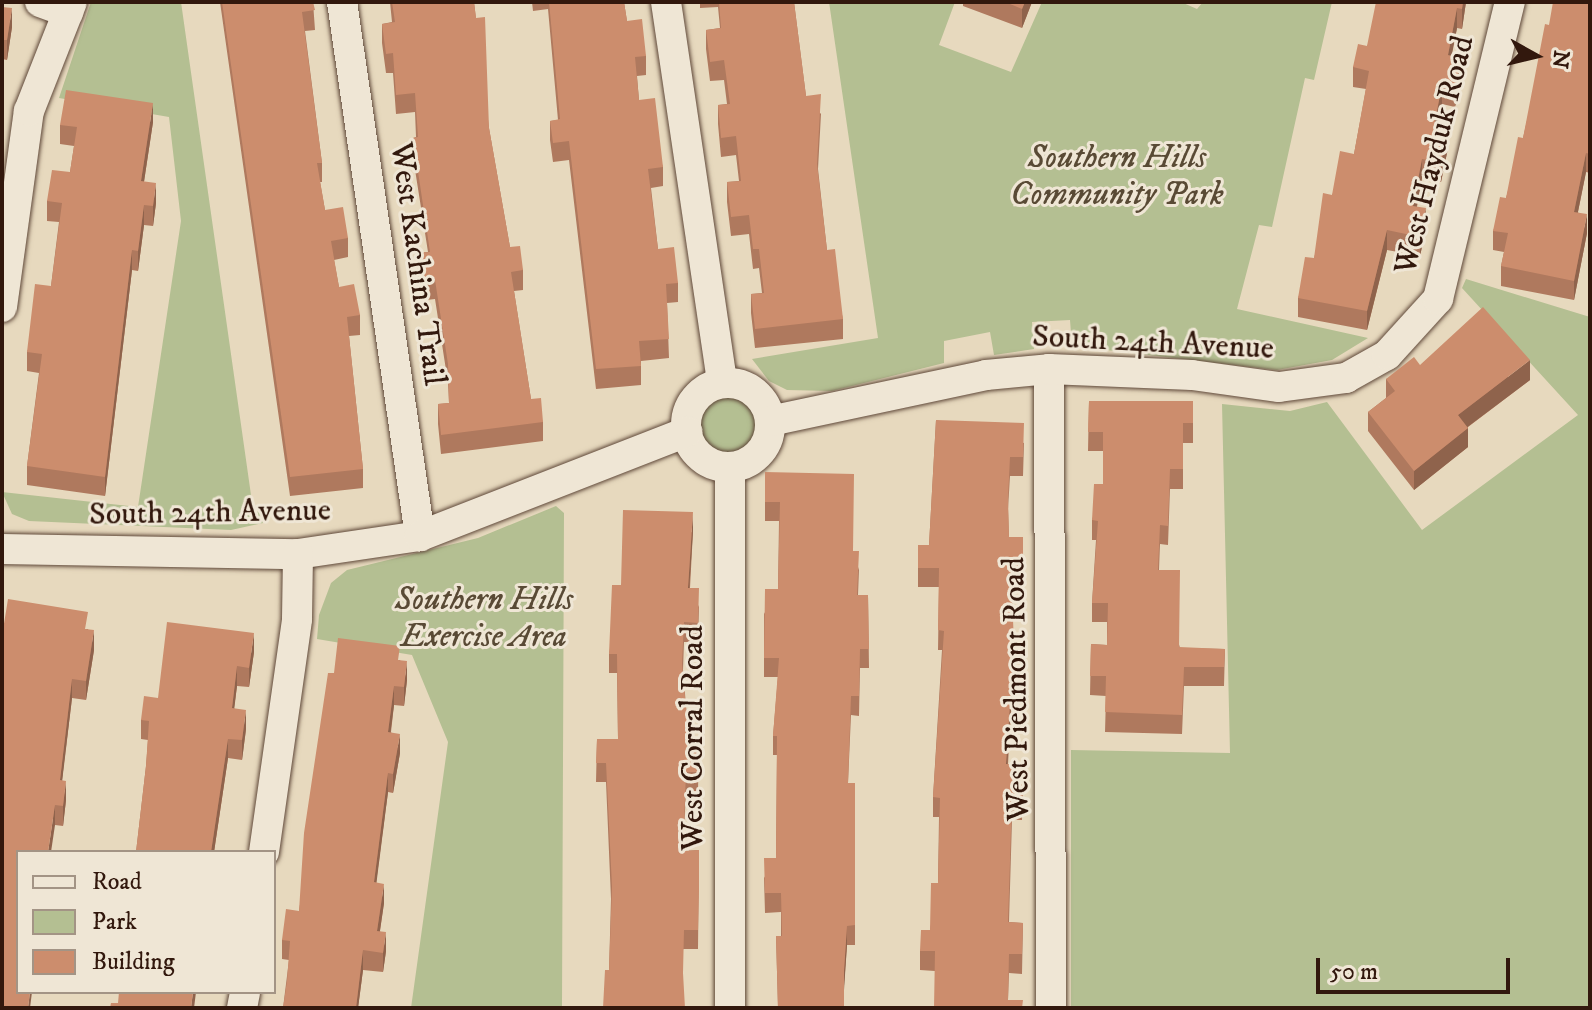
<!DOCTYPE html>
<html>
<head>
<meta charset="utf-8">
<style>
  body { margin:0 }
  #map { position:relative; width:1592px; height:1010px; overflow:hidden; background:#e7d9be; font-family:"IM FELL DW Pica",serif }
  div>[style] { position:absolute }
  .green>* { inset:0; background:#b4bf92 }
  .round { border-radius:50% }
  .roads { filter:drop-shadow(0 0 2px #5f4839) drop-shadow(0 0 2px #5f4839) }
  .street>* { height:30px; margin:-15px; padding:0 15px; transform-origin:15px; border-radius:15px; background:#efe6d5 }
  .street>.ring { margin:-15px; padding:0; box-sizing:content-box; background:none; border:30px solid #efe6d5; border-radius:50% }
  .wall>* { inset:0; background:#af795e }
  .shaded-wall>* { inset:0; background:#8f634c }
  .building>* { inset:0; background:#cc8d6d }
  span { translate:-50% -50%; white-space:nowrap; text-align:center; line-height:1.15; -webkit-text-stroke:6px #efe6d5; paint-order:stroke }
  .street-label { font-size:32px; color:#32180d }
  .park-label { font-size:32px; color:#594a35; font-style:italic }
  .frame { position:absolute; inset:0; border:4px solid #32180d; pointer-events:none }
  .legend { position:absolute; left:16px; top:850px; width:260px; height:144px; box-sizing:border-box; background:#efe6d5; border:2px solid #a39485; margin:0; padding:10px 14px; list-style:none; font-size:24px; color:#32180d }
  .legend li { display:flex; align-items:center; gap:16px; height:40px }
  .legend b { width:40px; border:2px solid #a39485 }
  .north { position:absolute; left:1496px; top:16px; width:80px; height:80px; -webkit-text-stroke:6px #efe6d5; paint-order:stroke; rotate:98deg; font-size:22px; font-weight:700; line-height:32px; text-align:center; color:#32180d }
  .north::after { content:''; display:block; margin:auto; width:28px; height:36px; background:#32180d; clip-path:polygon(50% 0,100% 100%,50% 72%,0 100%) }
  .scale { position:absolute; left:1316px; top:958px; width:194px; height:36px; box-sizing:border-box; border:4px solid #32180d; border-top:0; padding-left:10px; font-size:24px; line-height:28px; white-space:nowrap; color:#32180d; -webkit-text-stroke:6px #efe6d5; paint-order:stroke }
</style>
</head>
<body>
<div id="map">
  <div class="green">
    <div style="clip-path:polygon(91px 2px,181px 2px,253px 509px,263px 515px,263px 523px,231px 530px,29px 521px,12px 514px,2px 492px,138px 507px,181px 221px,169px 117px,59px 98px)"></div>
    <div style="clip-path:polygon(829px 2px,955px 2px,939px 45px,1011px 72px,1042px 2px,1181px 2px,1197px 9px,1203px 2px,1332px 2px,1314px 80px,1305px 78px,1272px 227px,1259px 225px,1237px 309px,1368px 338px,1332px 360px,1277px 370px,1072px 346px,1070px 320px,1032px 322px,1034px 349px,994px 355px,990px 332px,944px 341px,944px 363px,832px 391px,787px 390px,769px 381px,752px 359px,878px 338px)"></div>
    <div style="clip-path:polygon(1466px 279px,1590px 317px,1590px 1008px,1071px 1008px,1071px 750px,1230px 753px,1222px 404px,1290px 411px,1327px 402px,1422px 530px,1578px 415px,1462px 288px)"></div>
    <div class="round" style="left:686px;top:383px;width:84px;height:84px"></div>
    <div style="clip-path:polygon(556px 506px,564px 513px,562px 1008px,411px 1008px,448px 742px,412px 655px,317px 639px,319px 615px,331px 583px,347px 570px,478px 538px)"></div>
  </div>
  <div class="roads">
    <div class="street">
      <div style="left:40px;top:2px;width:30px;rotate:20deg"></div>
      <div style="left:342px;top:2px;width:540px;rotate:81.69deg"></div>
      <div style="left:666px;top:2px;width:385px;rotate:81.6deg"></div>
      <div style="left:2px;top:307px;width:198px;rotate:-82.2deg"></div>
      <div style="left:29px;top:111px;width:117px;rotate:-68.5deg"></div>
      <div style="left:1049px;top:369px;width:639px;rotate:89.82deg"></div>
      <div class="ring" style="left:686px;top:383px;width:54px;height:54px"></div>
      <div style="left:770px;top:421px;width:221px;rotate:-12deg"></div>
      <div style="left:986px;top:375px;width:63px;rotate:-5.4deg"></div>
      <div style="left:1049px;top:369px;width:143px;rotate:2.4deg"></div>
      <div style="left:1192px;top:375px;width:88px;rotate:7.9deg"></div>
      <div style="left:1279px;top:387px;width:68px;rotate:-7.7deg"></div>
      <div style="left:1346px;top:378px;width:47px;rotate:-29.3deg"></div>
      <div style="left:1387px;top:355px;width:76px;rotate:-47.7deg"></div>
      <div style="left:1438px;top:299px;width:306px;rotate:-76.4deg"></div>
      <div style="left:730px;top:467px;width:541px;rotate:90deg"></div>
      <div style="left:2px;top:549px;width:296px;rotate:1deg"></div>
      <div style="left:298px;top:554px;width:123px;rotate:-8.4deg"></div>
      <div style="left:420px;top:536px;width:287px;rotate:-21.3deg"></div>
      <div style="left:264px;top:852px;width:235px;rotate:-81.9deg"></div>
      <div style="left:297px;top:619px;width:65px;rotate:-89.1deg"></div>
      <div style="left:242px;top:1008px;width:16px;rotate:-79deg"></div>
    </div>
  </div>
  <div class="wall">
    <div style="clip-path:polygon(220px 2px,313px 2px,315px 30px,305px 31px,322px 163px,322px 182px,320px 182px,325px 210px,348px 238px,348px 257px,334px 260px,339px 287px,360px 315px,360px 335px,349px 336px,363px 469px,363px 488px,290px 496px)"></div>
    <div style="clip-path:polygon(390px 2px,474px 2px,489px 128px,510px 247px,523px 270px,523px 290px,514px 291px,531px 399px,543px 422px,543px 441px,441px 454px,438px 424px,438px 404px,449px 403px,448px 383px,435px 299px,418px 301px,415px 273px,415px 253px,428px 252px,413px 157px,413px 138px,416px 137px,415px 112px,396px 114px,393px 73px,386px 73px,382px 43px,382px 24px,392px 22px)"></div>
    <div style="clip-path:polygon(532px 2px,624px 2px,627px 21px,646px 56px,646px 75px,637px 76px,639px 100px,663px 167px,663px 186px,651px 188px,658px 249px,678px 283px,678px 302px,667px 303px,669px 358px,641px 361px,641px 385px,596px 389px,569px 160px,553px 162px,550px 140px,550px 121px,558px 120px,548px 9px,533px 11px)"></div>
    <div style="clip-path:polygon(700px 2px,794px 2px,806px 96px,821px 114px,818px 169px,827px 250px,843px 319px,843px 339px,755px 348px,751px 313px,751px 294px,762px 293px,759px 268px,753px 269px,749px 234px,731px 236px,727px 202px,727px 182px,739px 181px,736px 155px,721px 157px,718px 124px,718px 105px,727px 104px,724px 80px,710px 81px,706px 49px,706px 30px,720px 28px,718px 7px,700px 8px)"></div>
    <div style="clip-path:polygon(963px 2px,1032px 2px,1022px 28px,963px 6px)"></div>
    <div style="clip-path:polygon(1466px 2px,1462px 29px,1457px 28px,1451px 56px,1461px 77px,1455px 107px,1442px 104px,1438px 127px,1448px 148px,1441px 182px,1422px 178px,1417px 207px,1426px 228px,1420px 256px,1387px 250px,1367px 330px,1298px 317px,1298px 298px,1314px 258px,1332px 195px,1354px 154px,1366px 89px,1353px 87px,1353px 67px,1367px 46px,1391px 4px)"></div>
    <div style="clip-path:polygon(1590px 2px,1590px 173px,1586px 172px,1578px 212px,1587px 233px,1574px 300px,1501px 286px,1501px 266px,1504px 252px,1493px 250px,1493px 231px,1506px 198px,1523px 138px,1549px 25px)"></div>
    <div style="clip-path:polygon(2px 7px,12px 27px,7px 60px,2px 59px)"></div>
    <div style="clip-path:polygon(153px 122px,144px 182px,156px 203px,153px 226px,144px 225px,138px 271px,132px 270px,105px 496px,27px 485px,27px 466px,39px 373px,27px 371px,27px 352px,51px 286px,59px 222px,47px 221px,47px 201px,70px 172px,74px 146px,60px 144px,60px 125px)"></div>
    <div style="clip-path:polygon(1420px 365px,1530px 380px,1468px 427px,1468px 447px,1414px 490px,1368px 431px,1368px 412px,1386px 398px,1386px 379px)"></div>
    <div style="clip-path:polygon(1089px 401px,1193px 401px,1193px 443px,1183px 443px,1183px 489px,1170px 489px,1168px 545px,1160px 544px,1159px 570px,1180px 648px,1225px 649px,1224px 686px,1184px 686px,1182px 734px,1105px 732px,1106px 696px,1090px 695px,1091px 644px,1107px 645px,1107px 622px,1092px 622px,1092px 603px,1096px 540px,1092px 540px,1092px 520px,1103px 484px,1103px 451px,1088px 451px)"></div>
    <div style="clip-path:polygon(936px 420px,1024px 443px,1023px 476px,1010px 476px,1008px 509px,1009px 537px,1023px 537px,1023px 588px,1011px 587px,1014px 664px,1008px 764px,1023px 784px,1022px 820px,1012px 820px,1009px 922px,1023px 923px,1022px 974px,1009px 973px,1008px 1000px,1023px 1008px,935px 971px,920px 970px,920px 951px,930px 930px,938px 883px,939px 817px,933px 817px,933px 797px,942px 650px,938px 650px,939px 587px,918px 587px,918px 568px,929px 545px)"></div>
    <div style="clip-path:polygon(765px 472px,853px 551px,859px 570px,858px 595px,868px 595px,869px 668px,860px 668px,859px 716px,851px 715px,848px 783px,855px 783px,855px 945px,847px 945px,844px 986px,844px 1008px,778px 1008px,776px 936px,781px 936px,781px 912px,765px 913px,764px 878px,776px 858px,777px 755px,773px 755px,773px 736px,778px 677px,764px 677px,764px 614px,778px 589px,779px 521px,765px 521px)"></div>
    <div style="clip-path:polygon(693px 531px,690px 588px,699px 607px,698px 642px,684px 642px,683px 670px,689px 741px,699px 741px,698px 791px,686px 791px,683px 851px,699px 850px,698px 949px,684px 949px,609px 970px,611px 899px,606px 782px,596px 782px,597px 739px,618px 739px,617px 673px,609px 673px,609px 654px,621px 585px)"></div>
    <div style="clip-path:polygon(88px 629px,94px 650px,86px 700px,72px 698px,62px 780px,66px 800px,63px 826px,55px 825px,2px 636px)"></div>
    <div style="clip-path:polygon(254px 652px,249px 687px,237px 686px,234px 708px,246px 729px,242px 760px,228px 758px,214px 852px,136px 852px,146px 766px,148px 740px,141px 739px,141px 720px,158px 698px)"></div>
    <div style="clip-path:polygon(400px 660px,407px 680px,404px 706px,394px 705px,391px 732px,400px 753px,393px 793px,388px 792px,376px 883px,384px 903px,380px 931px,386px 951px,383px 972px,363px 970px,358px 1008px,283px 1008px,289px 960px,282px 959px,282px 940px,299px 911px,334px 673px)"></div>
  </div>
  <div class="shaded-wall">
    <div style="clip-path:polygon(1025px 2px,1032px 2px,1022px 28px,1022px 9px)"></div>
    <div style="clip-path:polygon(1463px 2px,1466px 2px,1462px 29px,1462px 9px)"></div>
    <div style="clip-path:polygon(12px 8px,12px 27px,7px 60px,7px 40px)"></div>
    <div style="clip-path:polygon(1457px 8px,1457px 28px,1448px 75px,1448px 55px)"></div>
    <div style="clip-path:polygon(1461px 58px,1461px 77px,1455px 107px,1455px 88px)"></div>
    <div style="clip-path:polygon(1442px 85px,1442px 104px,1434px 146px,1434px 126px)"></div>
    <div style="clip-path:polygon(153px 103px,153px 122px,141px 201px,141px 181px)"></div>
    <div style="clip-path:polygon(1448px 129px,1448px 148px,1441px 182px,1441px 162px)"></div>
    <div style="clip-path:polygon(1586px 153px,1586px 172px,1574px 231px,1574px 212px)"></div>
    <div style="clip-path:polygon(1422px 159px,1422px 178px,1413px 225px,1413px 206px)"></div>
    <div style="clip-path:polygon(156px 183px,156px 203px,153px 226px,153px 206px)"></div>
    <div style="clip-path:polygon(144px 205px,144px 225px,138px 271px,138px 251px)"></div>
    <div style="clip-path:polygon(1426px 208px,1426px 228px,1420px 256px,1420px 237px)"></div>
    <div style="clip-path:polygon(1587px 214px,1587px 233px,1574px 300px,1574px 281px)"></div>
    <div style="clip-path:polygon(1387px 230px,1387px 250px,1367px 330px,1367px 311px)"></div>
    <div style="clip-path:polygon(132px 250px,132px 270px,105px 496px,105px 477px)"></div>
    <div style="clip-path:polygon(1530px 360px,1530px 380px,1458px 434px,1458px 415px)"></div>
    <div style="clip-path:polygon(1468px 428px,1468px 447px,1414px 490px,1414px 471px)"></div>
    <div style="clip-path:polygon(693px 512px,693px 531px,688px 607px,688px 588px)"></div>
    <div style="clip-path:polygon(94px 630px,94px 650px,86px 700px,86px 681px)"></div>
    <div style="clip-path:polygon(254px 633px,254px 652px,249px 687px,249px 668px)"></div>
    <div style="clip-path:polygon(1014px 645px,1014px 664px,1006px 783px,1006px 764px)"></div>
    <div style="clip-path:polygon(407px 661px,407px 680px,404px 706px,404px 687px)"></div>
    <div style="clip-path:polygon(237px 666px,237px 686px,232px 727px,232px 708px)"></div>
    <div style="clip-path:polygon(72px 679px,72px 698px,60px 799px,60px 780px)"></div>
    <div style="clip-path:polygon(394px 686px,394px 705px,388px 751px,388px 732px)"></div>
    <div style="clip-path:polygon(246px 710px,246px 729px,242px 760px,242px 740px)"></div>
    <div style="clip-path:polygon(400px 734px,400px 753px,393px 793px,393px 774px)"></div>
    <div style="clip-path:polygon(228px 739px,228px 758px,214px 852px,211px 852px)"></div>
    <div style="clip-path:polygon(388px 773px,388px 792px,374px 902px,374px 882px)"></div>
    <div style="clip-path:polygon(66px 781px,66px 800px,63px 826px,63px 806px)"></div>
    <div style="clip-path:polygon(55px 805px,55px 825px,51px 852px,48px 852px)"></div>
    <div style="clip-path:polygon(384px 884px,384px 903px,377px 950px,377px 931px)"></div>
    <div style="clip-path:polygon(847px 926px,847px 945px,844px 990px,844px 971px)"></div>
    <div style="clip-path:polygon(386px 932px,386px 951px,383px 972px,383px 953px)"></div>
    <div style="clip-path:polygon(363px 950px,363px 970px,358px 1008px,356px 1008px)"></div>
    <div style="clip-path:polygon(30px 992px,32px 992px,30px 1008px,28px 1008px)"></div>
    <div style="clip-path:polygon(193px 992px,196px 992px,194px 1008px,191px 1008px)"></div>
  </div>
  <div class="building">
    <div style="clip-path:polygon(222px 2px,313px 2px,315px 10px,302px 12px,322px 163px,317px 163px,325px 210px,343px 207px,348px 238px,331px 241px,339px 287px,354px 284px,360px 315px,347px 317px,363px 469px,290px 477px)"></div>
    <div style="clip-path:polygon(392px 2px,474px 2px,476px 18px,485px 17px,489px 128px,510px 247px,520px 246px,523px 270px,511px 272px,531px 399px,541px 398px,543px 422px,441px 435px,438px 404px,449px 403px,448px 364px,435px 280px,418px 282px,415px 253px,430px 252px,413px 138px,418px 137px,415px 93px,396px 95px,393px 53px,386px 54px,382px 24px,395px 22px)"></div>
    <div style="clip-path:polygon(549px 2px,624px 2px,627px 21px,642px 19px,646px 56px,635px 57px,639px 100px,655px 98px,663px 167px,648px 169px,658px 249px,674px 247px,678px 283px,666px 284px,669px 339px,639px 341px,641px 366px,596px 369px,569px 141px,553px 143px,550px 121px,560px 119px)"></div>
    <div style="clip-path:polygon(719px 2px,794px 2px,806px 96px,821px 94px,817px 164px,827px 250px,835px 249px,843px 319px,755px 329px,751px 294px,764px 293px,759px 249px,753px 249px,749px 215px,731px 217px,727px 182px,741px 181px,736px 136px,721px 138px,718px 105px,730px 104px,724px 60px,710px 62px,706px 30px,721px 28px)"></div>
    <div style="clip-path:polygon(1005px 2px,1025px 2px,1022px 9px)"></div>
    <div style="clip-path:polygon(1376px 2px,1391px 4px,1392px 2px,1463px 2px,1462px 9px,1457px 8px,1448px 55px,1461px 58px,1455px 88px,1442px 85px,1434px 126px,1448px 129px,1441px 162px,1422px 159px,1413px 206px,1426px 208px,1420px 237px,1387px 230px,1367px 311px,1298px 298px,1305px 257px,1314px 258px,1323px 193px,1332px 195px,1340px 151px,1354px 154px,1369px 71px,1353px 67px,1358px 44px,1367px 46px)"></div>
    <div style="clip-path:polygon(1553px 2px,1590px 2px,1590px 154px,1586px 153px,1574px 212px,1587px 214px,1574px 281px,1501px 266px,1508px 233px,1493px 231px,1500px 197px,1506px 198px,1518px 137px,1523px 138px,1545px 24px,1549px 25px)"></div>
    <div style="clip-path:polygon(2px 7px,12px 8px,7px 40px,2px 40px)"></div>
    <div style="clip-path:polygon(66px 90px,153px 103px,141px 181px,156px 183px,153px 206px,144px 205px,138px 251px,132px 250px,105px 477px,27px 466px,42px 354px,27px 352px,35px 284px,51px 286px,62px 203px,47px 201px,52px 170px,70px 172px,77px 127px,60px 125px)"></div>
    <div style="clip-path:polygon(1483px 307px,1530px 360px,1458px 415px,1468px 428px,1414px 471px,1368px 412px,1395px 391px,1386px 379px,1414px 357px,1420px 365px)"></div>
    <div style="clip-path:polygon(1089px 401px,1193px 401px,1193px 423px,1183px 423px,1183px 469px,1170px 469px,1168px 526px,1160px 525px,1158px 570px,1180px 570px,1179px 647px,1225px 649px,1224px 667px,1184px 667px,1182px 715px,1105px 712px,1106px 676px,1090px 676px,1091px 644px,1107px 645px,1108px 603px,1092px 603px,1098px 521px,1092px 520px,1094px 484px,1103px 484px,1103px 432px,1088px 432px)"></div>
    <div style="clip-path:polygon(936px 420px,1024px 423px,1023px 457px,1010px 457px,1008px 499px,1009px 537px,1023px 537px,1023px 568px,1011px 568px,1014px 645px,1006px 764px,1023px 765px,1022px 801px,1012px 800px,1008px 922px,1023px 923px,1022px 954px,1009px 954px,1008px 1000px,1023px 1000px,1022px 1008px,934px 1008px,935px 951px,920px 951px,921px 930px,930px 930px,931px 883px,938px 883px,940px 798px,933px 797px,944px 631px,938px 630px,939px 568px,918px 568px,918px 545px,929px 545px)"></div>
    <div style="clip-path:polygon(765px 472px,854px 474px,853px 551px,859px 551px,857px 595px,868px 595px,869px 649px,860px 649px,859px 696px,851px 696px,848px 783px,855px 783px,855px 925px,847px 926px,844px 971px,844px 1008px,778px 1008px,776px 936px,782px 936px,781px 893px,765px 893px,764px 858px,776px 858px,777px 736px,773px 736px,779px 658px,764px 658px,765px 589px,778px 589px,780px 502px,765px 502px)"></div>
    <div style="clip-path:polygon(623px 510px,693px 512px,688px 588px,699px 588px,698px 623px,684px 622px,682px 664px,689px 741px,699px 741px,698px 772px,686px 772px,683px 851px,699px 850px,699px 890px,698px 930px,684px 930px,683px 973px,685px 1008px,603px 1008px,605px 970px,609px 970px,612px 887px,606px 763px,596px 763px,597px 739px,618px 739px,617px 654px,609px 654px,612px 585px,621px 585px)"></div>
    <div style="clip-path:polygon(8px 599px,88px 612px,85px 629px,94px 630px,86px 681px,72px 679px,60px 780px,66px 781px,63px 806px,55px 805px,48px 852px,18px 852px,18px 992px,30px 992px,28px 1008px,2px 1008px,2px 636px)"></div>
    <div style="clip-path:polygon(167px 622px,254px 633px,249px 668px,237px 666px,232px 708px,246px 710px,242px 740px,228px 739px,211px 852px,136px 852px,146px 766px,149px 721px,141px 720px,144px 696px,158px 698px)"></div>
    <div style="clip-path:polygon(338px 638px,400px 646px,398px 660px,407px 661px,404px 687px,394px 686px,388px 732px,400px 734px,393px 774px,388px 773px,374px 882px,384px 884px,377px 931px,386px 932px,383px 953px,363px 950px,356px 1008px,283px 1008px,287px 981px,290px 941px,282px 940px,286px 909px,299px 911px,304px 833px,328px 673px,334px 673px)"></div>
    <div style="clip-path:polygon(119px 992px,193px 992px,191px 1008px,110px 1008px,111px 1003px,118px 1003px)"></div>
  </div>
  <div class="street-label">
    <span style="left:1435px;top:155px;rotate:-76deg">West Hayduk Road</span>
    <span style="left:417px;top:264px;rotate:82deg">West Kachina Trail</span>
    <span style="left:1153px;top:343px;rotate:3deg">South 24th Avenue</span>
    <span style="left:210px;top:513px;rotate:-1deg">South 24th Avenue</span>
    <span style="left:1017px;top:689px;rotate:-91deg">West Piedmont Road</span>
    <span style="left:693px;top:738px;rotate:-90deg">West Corral Road</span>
  </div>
  <div class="park-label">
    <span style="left:1117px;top:177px">Southern Hills<br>Community Park</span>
    <span style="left:484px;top:619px">Southern Hills<br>Exercise Area</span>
  </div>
  <div class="frame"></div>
  <ul class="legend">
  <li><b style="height:10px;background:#efe6d5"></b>Road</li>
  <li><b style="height:22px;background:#b4bf92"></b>Park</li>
  <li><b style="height:22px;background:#cc8d6d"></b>Building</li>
  </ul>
  <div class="north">N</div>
  <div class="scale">50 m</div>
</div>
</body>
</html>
